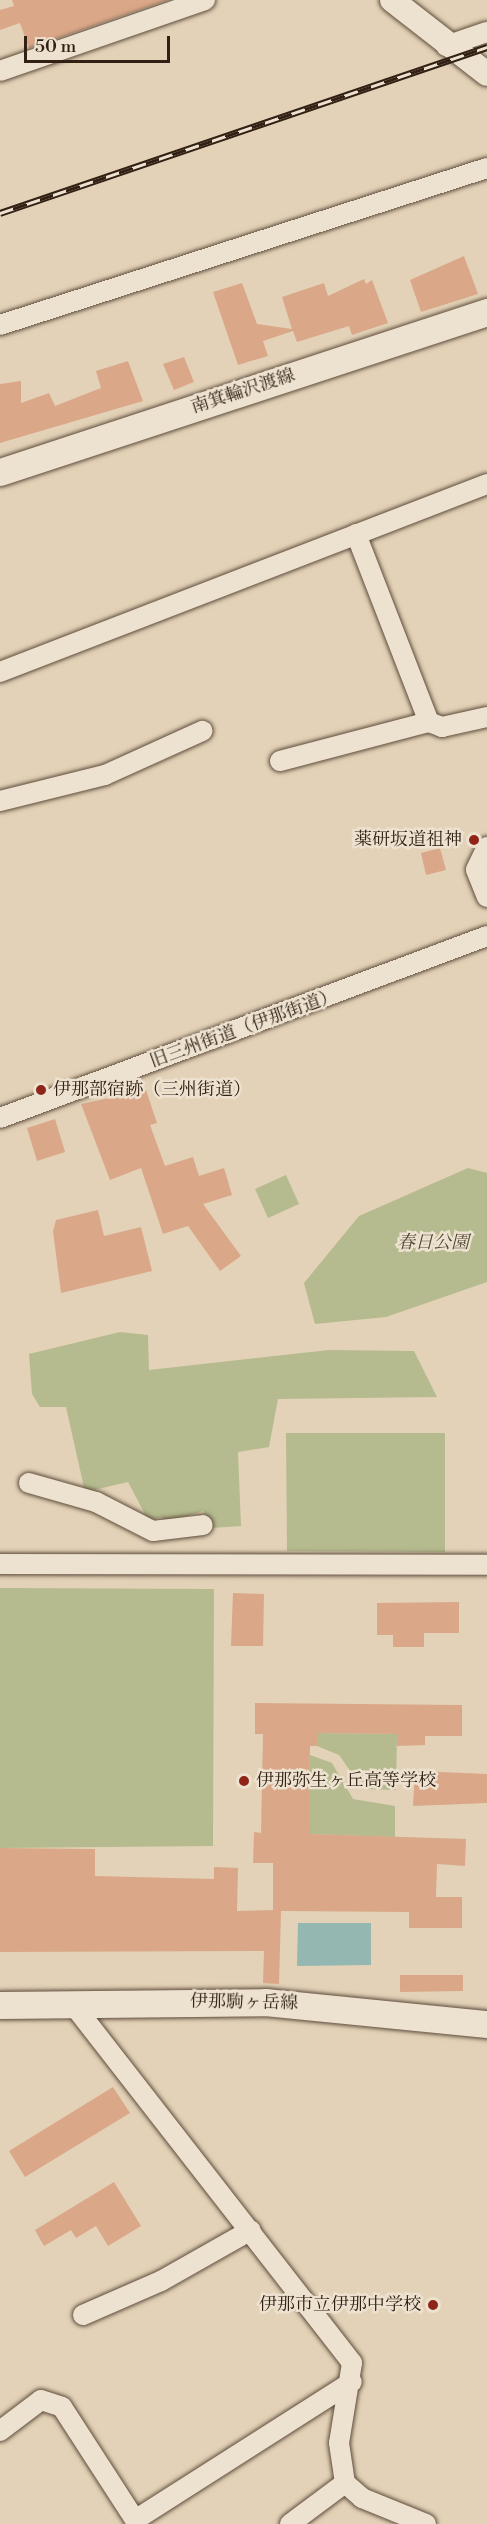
<!DOCTYPE html>
<html>
<head>
<meta charset="utf-8">
<style>
  body { margin:0 }
  #map { position:relative; width:487px; height:2524px; overflow:hidden; background:#e3d2b7; font-family:"Libre Bodoni","Noto Serif JP",serif }
  div>[style] { position:absolute }
  .green>* { inset:0; background:#b5bb8e }
  .water>* { inset:0; background:#95b7b1 }
  .building>* { inset:0; background:#daa888 }
  .roads { filter:drop-shadow(0 0 2px #5e4c3c) drop-shadow(0 0 2px #5e4c3c) }
  .minor>* { height:20px; margin:-10px; padding:0 10px; transform-origin:10px; border-radius:10px; background:#ede2d0 }
  .tertiary>* { height:24px; margin:-12px; padding:0 12px; transform-origin:12px; border-radius:12px; background:#ede2d0 }
  .secondary>* { height:27px; margin:-13.5px; padding:0 13.5px; transform-origin:13.5px; border-radius:13.5px; background:#ede2d0 }
  .rail>* { height:7px; margin-top:-3.5px; transform-origin:0; background:repeating-linear-gradient(90deg,#ede2d0 0 14px,#312013 0 28px); box-sizing:border-box; border-block:2px solid #312013 }
  .dots>* { width:16px; height:16px; translate:-50% -50%; box-sizing:border-box; border:3px solid #ede2d0; border-radius:50% }
  span { translate:-50% -50%; white-space:nowrap; text-align:center; line-height:1.15; -webkit-text-stroke:5px #ede2d0; paint-order:stroke }
  .street-label { font-size:18px; color:#312013 }
  .poi-label { font-size:18px; color:#312013 }
  .right { translate:-100% -50%; text-align:right }
  .left { translate:0 -50%; text-align:left }
  .park-label { font-size:18px; color:#524732; font-style:italic }
  .scale { position:absolute; left:24px; top:36px; width:146px; height:27px; box-sizing:border-box; border:3px solid #312013; border-top:0; padding-left:8px; font-size:18px; line-height:21px; white-space:nowrap; color:#312013; -webkit-text-stroke:4px #ede2d0; paint-order:stroke }
</style>
</head>
<body>
<div id="map">
  <div class="green">
    <div style="clip-path:polygon(468px 1168px,487px 1173px,487px 1282px,386px 1317px,315px 1324px,304px 1283px,359px 1216px)"></div>
    <div style="clip-path:polygon(286px 1175px,299px 1204px,268px 1218px,255px 1189px)"></div>
    <div style="clip-path:polygon(120px 1332px,148px 1335px,149px 1370px,329px 1350px,414px 1351px,437px 1397px,278px 1399px,269px 1447px,238px 1452px,241px 1526px,212px 1528px,203px 1511px,165px 1523px,162px 1517px,148px 1520px,128px 1482px,85px 1492px,66px 1407px,40px 1407px,32px 1394px,29px 1354px)"></div>
    <div style="clip-path:polygon(286px 1433px,445px 1433px,445px 1552px,287px 1551px)"></div>
    <div style="clip-path:polygon(0 1588px,214px 1589px,213px 1846px,0 1848px)"></div>
    <div style="clip-path:polygon(317px 1733px,397px 1734px,396px 1790px,363px 1789px,339px 1755px,317px 1746px)"></div>
    <div style="clip-path:polygon(310px 1755px,332px 1763px,353px 1799px,395px 1806px,395px 1837px,307px 1834px)"></div>
  </div>
  <div class="water">
    <div style="clip-path:polygon(298px 1923px,371px 1923px,371px 1965px,297px 1966px)"></div>
  </div>
  <div class="building">
    <div style="clip-path:polygon(12px 0,168px 0,29px 48px,20px 23px,0 30px,0 10px,14px 6px)"></div>
    <div style="clip-path:polygon(464px 256px,478px 294px,421px 312px,410px 280px)"></div>
    <div style="clip-path:polygon(364px 279px,366px 284px,372px 280px,388px 323px,352px 335px,349px 326px,297px 342px,293px 331px,263px 341px,268px 356px,238px 365px,213px 292px,242px 283px,257px 324px,292px 329px,282px 297px,324px 283px,328px 296px)"></div>
    <div style="clip-path:polygon(184px 357px,194px 382px,174px 390px,163px 364px)"></div>
    <div style="clip-path:polygon(128px 361px,143px 401px,0 443px,0 384px,21px 381px,21px 403px,49px 393px,55px 406px,101px 388px,96px 371px)"></div>
    <div style="clip-path:polygon(440px 848px,446px 870px,426px 875px,421px 853px)"></div>
    <div style="clip-path:polygon(146px 1090px,157px 1123px,150px 1125px,165px 1166px,193px 1157px,199px 1176px,224px 1168px,232px 1195px,203px 1204px,241px 1256px,220px 1271px,188px 1226px,163px 1234px,141px 1168px,110px 1180px,81px 1104px)"></div>
    <div style="clip-path:polygon(55px 1119px,65px 1152px,37px 1161px,27px 1128px)"></div>
    <div style="clip-path:polygon(98px 1210px,104px 1236px,141px 1227px,152px 1271px,61px 1293px,53px 1231px,56px 1220px)"></div>
    <div style="clip-path:polygon(233px 1593px,264px 1594px,263px 1646px,231px 1646px)"></div>
    <div style="clip-path:polygon(459px 1602px,459px 1633px,424px 1633px,424px 1647px,393px 1647px,393px 1635px,377px 1635px,377px 1603px)"></div>
    <div style="clip-path:polygon(255px 1703px,462px 1705px,462px 1736px,425px 1736px,425px 1745px,397px 1746px,397px 1734px,317px 1733px,317px 1746px,310px 1746px,309px 1814px,310px 1834px,466px 1839px,465px 1866px,437px 1864px,436px 1897px,462px 1897px,462px 1928px,409px 1928px,409px 1912px,281px 1911px,279px 1984px,263px 1983px,264px 1951px,0 1952px,0 1848px,95px 1849px,95px 1876px,214px 1879px,214px 1867px,238px 1868px,237px 1911px,273px 1910px,273px 1863px,253px 1863px,254px 1832px,261px 1833px,263px 1734px,255px 1734px)"></div>
    <div style="clip-path:polygon(415px 1771px,487px 1774px,487px 1803px,413px 1806px)"></div>
    <div style="clip-path:polygon(400px 1975px,463px 1975px,463px 1991px,400px 1992px)"></div>
    <div style="clip-path:polygon(113px 2087px,130px 2113px,25px 2177px,9px 2151px)"></div>
    <div style="clip-path:polygon(114px 2182px,141px 2226px,108px 2246px,96px 2226px,76px 2238px,71px 2230px,44px 2246px,35px 2230px)"></div>
  </div>
  <div class="roads">
    <div class="minor">
      <div style="left:446px;top:46px;width:43px;rotate:-18.9deg"></div>
      <div style="left:0;top:71px;width:217px;rotate:-19.1deg"></div>
      <div style="left:0;top:325px;width:512px;rotate:-17.87deg"></div>
      <div style="left:356px;top:534px;width:202px;rotate:68.8deg"></div>
      <div style="left:0;top:672px;width:522px;rotate:-21.11deg"></div>
      <div style="left:280px;top:761px;width:154px;rotate:-14.7deg"></div>
      <div style="left:429px;top:722px;width:14px;rotate:21deg"></div>
      <div style="left:442px;top:727px;width:46px;rotate:-12.5deg"></div>
      <div style="left:0;top:801px;width:108px;rotate:-13.9deg"></div>
      <div style="left:105px;top:775px;width:107px;rotate:-24.4deg"></div>
      <div style="left:487px;top:847px;width:25px;rotate:116deg"></div>
      <div style="left:476px;top:870px;width:29px;rotate:68deg"></div>
      <div style="left:0;top:1118px;width:520px;rotate:-20.49deg"></div>
      <div style="left:29px;top:1483px;width:70px;rotate:15.8deg"></div>
      <div style="left:96px;top:1502px;width:64px;rotate:27deg"></div>
      <div style="left:153px;top:1531px;width:50px;rotate:-6.8deg"></div>
      <div style="left:0;top:1564px;width:487px;rotate:0.1deg"></div>
      <div style="left:72px;top:2003px;width:456px;rotate:52.1deg"></div>
      <div style="left:352px;top:2363px;width:81px;rotate:99.2deg"></div>
      <div style="left:339px;top:2443px;width:40px;rotate:81.5deg"></div>
      <div style="left:345px;top:2483px;width:23px;rotate:41deg"></div>
      <div style="left:362px;top:2498px;width:69px;rotate:22.1deg"></div>
      <div style="left:83px;top:2315px;width:85px;rotate:-23.6deg"></div>
      <div style="left:161px;top:2281px;width:103px;rotate:-29.5deg"></div>
      <div style="left:0;top:2431px;width:51px;rotate:-37.1deg"></div>
      <div style="left:41px;top:2400px;width:22px;rotate:18deg"></div>
      <div style="left:62px;top:2407px;width:135px;rotate:57.1deg"></div>
      <div style="left:135px;top:2520px;width:257px;rotate:-32.5deg"></div>
      <div style="left:290px;top:2524px;width:69px;rotate:-36.7deg"></div>
    </div>
    <div class="tertiary">
      <div style="left:392px;top:0;width:120px;rotate:37.9deg"></div>
    </div>
    <div class="secondary">
      <div style="left:0;top:472px;width:513px;rotate:-18.19deg"></div>
      <div style="left:0;top:2005px;width:265px;rotate:-0.6deg"></div>
      <div style="left:265px;top:2002px;width:223px;rotate:5.7deg"></div>
    </div>
  </div>
  <div class="rail">
    <div style="left:0;top:213px;width:515px;rotate:-18.82deg"></div>
  </div>
  <div class="dots">
    <div style="left:474px;top:840px;background:#8f2418"></div>
    <div style="left:41px;top:1090px;background:#8f2418"></div>
    <div style="left:244px;top:1781px;background:#8f2418"></div>
    <div style="left:433px;top:2305px;background:#8f2418"></div>
  </div>
  <div class="street-label">
    <span style="left:243px;top:392px;rotate:-18deg">南箕輪沢渡線</span>
    <span style="left:244px;top:1029px;rotate:-20deg">旧三州街道（伊那街道）</span>
    <span style="left:244px;top:2003px;rotate:1deg">伊那駒ヶ岳線</span>
  </div>
  <div class="poi-label">
    <span class="right" style="left:462px;top:840px">薬研坂道祖神</span>
    <span class="left" style="left:53px;top:1090px">伊那部宿跡（三州街道）</span>
    <span class="left" style="left:256px;top:1781px">伊那弥生ヶ丘高等学校</span>
    <span class="right" style="left:421px;top:2305px">伊那市立伊那中学校</span>
  </div>
  <div class="park-label">
    <span style="left:433px;top:1243px">春日公園</span>
  </div>
  <div class="scale">50 m</div>
</div>
</body>
</html>
